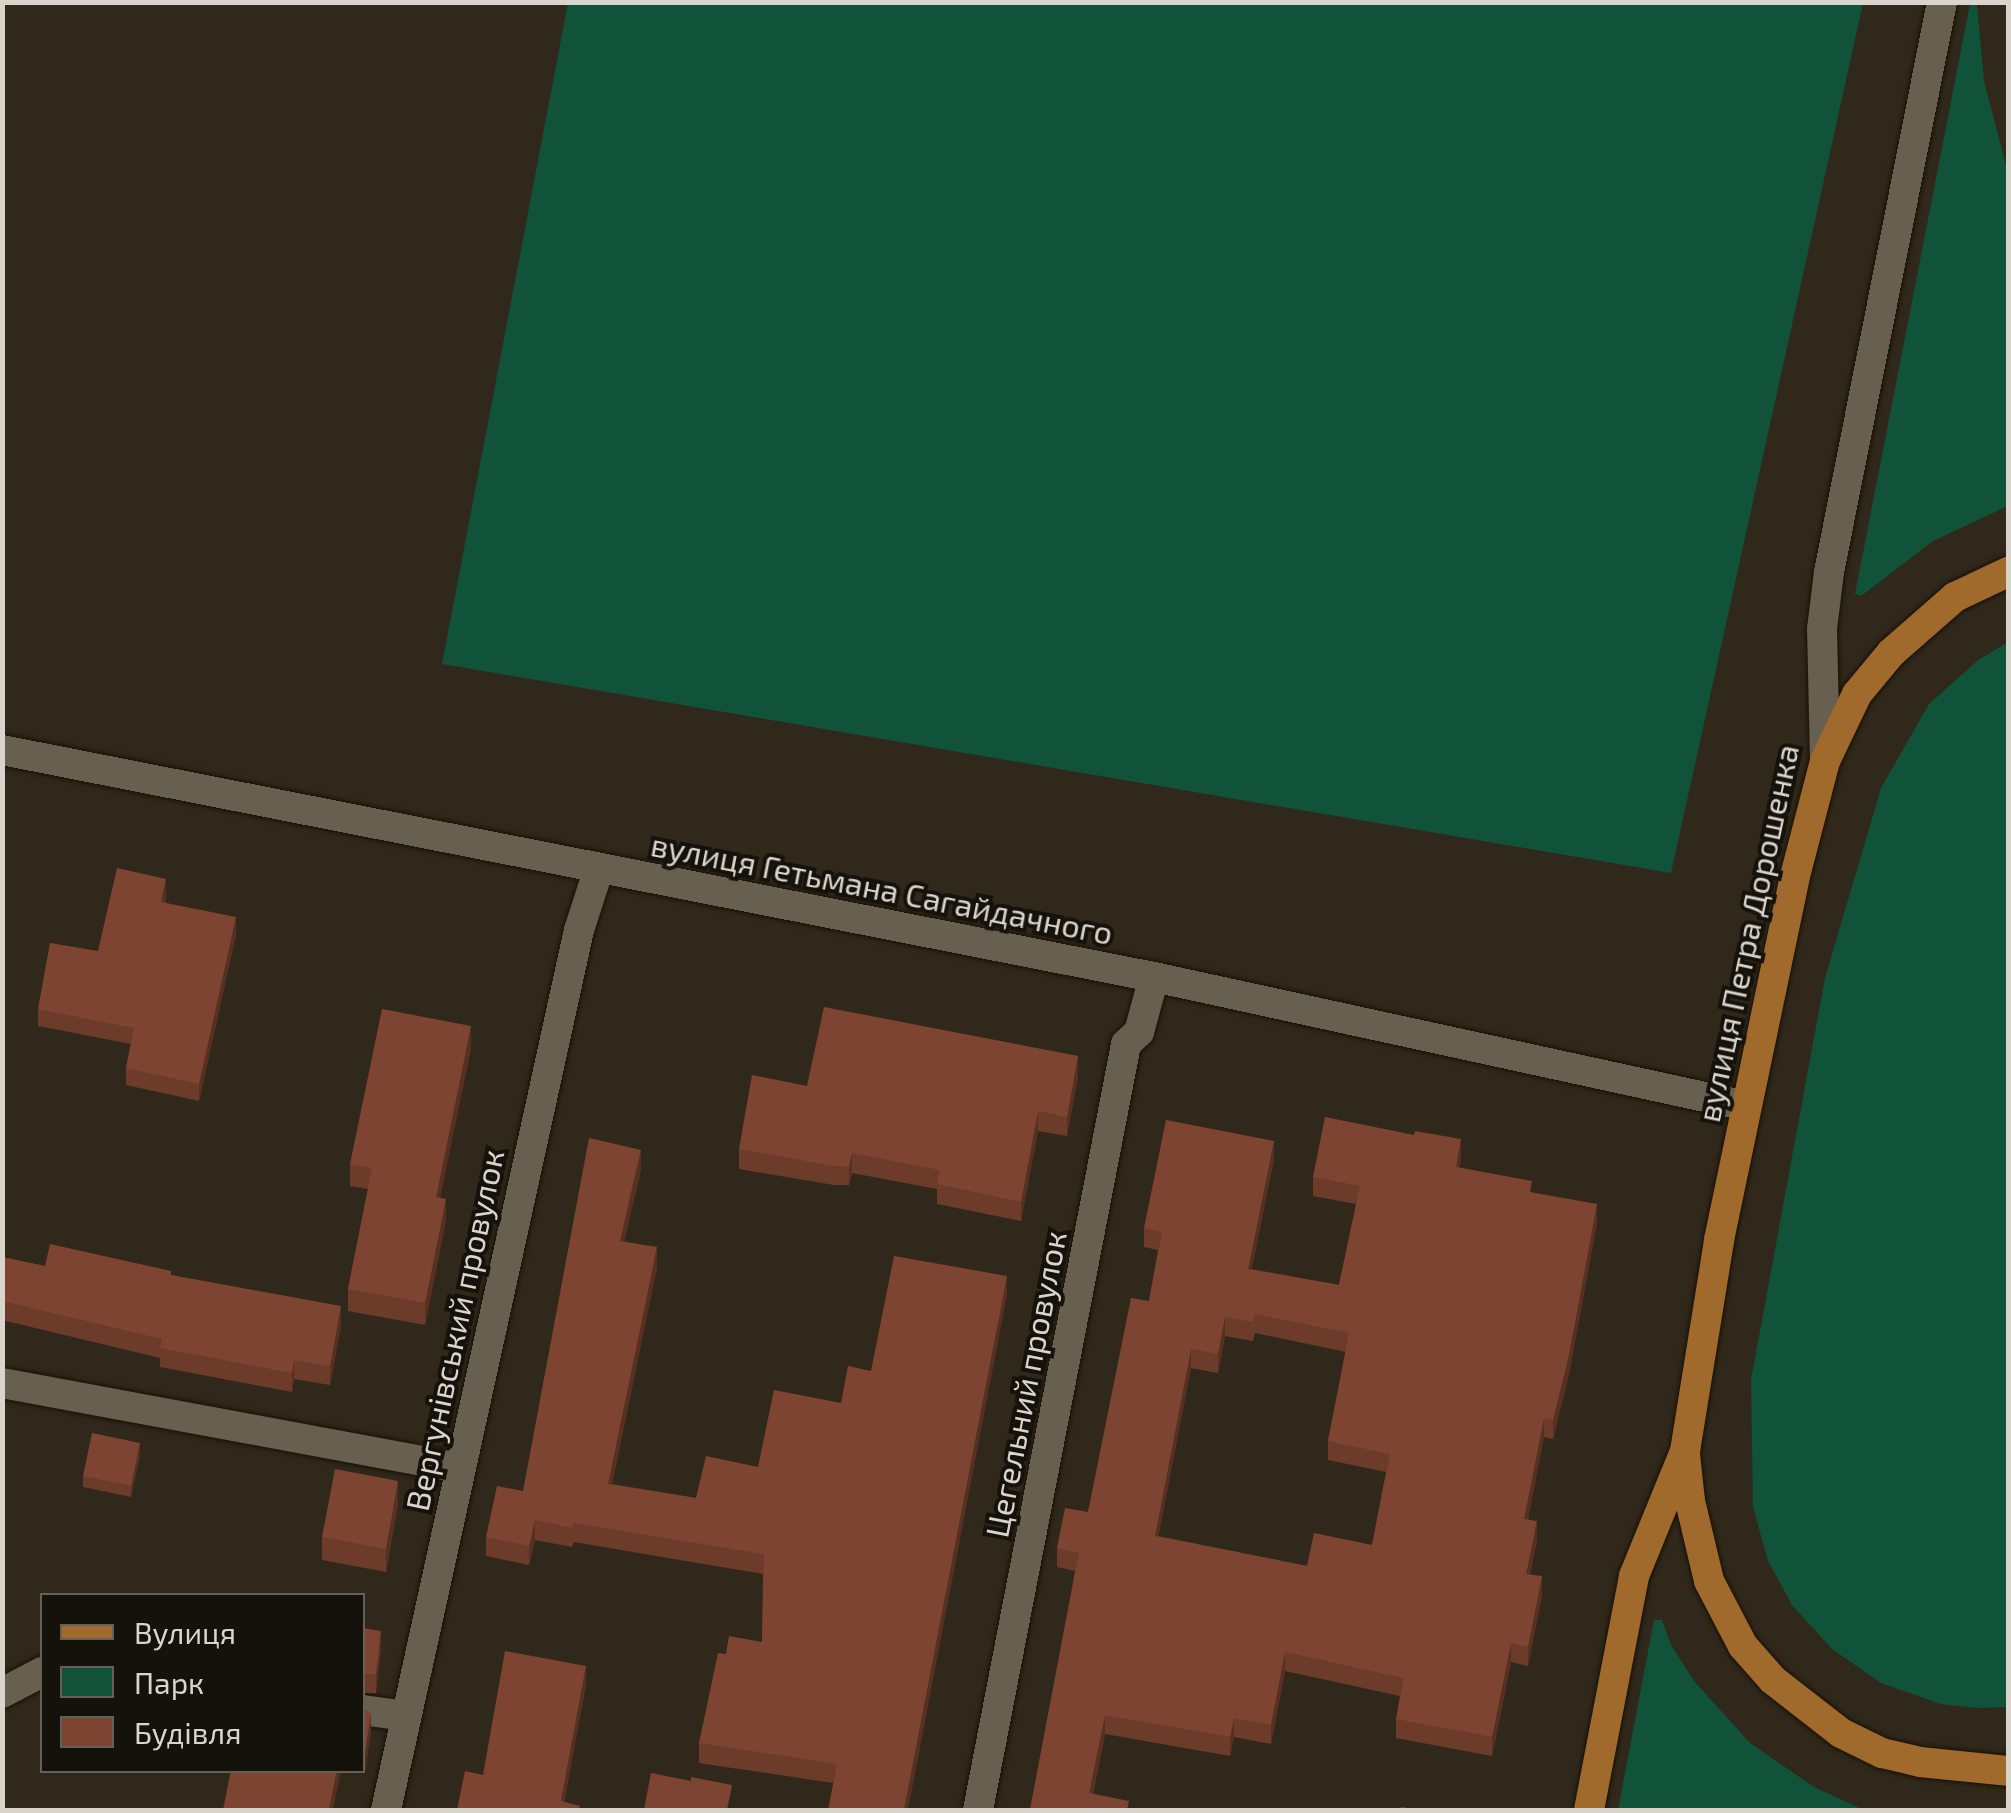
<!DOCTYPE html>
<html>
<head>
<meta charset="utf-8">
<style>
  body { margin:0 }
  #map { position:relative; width:2011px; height:1813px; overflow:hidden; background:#30291b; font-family:"Exo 2",sans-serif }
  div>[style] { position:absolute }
  .green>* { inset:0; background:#10523a }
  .roads { filter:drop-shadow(0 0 2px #181105) drop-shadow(0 0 2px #181105) }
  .minor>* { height:30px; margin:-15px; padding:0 15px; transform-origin:15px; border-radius:15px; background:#675f4f }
  .major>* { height:30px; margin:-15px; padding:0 15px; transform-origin:15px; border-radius:15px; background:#a16a2d }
  .wall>* { inset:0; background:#6c3b2a }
  .shaded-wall>* { inset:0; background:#583022 }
  .building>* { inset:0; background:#7d4531 }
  span { translate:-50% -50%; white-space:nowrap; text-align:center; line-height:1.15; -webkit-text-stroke:8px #15120c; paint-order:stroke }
  .street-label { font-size:32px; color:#d9d5cc }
  .frame { position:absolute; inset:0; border:5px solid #d9d5cc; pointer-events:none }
  .legend { position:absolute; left:40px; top:1593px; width:325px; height:180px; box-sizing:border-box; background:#15120c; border:2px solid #636059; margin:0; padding:12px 18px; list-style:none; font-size:30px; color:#d9d5cc }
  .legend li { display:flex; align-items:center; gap:20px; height:50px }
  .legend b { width:50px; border:2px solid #636059 }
</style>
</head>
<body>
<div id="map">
  <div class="green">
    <div style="clip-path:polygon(568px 3px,1863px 3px,1671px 873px,442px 664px)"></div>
    <div style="clip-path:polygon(1970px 4px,1977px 5px,1984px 81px,2008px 173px,2008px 506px,1933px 541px,1861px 596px,1855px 594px)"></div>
    <div style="clip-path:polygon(2008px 642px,2008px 1707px,1978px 1708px,1941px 1704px,1881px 1683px,1832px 1649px,1792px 1605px,1768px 1561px,1753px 1507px,1751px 1380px,1825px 978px,1881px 788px,1929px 704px,1977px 661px)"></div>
    <div style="clip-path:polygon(1654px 1620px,1662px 1620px,1671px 1645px,1694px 1681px,1750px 1743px,1814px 1787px,1864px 1810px,1618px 1810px)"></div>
  </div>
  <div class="roads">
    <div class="minor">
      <div style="left:2px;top:750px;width:1174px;rotate:11.15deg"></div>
      <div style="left:1154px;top:977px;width:606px;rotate:12.29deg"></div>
      <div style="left:1825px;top:761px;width:132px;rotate:-91.3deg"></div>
      <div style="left:1822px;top:629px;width:57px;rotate:-83deg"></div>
      <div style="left:1829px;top:572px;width:581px;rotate:-78.79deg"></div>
      <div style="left:2px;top:1383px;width:466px;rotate:10.5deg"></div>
      <div style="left:2px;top:1693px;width:45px;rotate:-27.7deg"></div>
      <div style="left:362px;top:1710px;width:43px;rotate:7.9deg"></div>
      <div style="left:386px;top:1810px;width:901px;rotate:-77.63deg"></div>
      <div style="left:579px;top:930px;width:65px;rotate:-72.1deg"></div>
      <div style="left:978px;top:1810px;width:780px;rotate:-79.06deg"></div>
      <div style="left:1126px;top:1044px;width:18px;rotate:-43deg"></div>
      <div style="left:1139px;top:1032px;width:57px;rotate:-74.7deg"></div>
    </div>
    <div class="major">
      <div style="left:1685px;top:1454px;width:47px;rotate:83.9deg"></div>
      <div style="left:1690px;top:1501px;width:82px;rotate:76.6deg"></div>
      <div style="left:1709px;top:1581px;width:73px;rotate:62.4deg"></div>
      <div style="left:1743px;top:1646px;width:45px;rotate:48.6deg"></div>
      <div style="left:1773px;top:1680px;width:86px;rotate:37.9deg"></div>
      <div style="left:1841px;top:1733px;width:46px;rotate:26deg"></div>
      <div style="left:1882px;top:1753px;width:39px;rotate:13deg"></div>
      <div style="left:1920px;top:1762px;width:88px;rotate:5.8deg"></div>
      <div style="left:1589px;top:1810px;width:238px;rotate:-79.1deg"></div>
      <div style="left:1634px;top:1576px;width:135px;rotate:-67.8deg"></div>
      <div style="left:1685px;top:1451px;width:214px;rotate:-80.8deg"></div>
      <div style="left:1719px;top:1240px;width:368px;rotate:-78.2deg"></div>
      <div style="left:1794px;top:880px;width:123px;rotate:-75.4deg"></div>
      <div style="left:1825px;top:761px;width:74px;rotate:-64.5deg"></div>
      <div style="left:1857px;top:694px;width:53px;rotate:-50.3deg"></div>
      <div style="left:1891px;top:653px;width:85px;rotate:-41.2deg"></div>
      <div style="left:1955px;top:597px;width:59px;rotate:-25.3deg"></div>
    </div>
  </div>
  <div class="wall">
    <div style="clip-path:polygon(166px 896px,165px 902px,236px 934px,199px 1101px,126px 1085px,126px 1068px,131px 1044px,38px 1026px,38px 1009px,98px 951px)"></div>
    <div style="clip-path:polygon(471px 1048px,440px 1197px,446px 1220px,425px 1325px,348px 1311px,348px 1289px,368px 1189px,350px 1186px,350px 1164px)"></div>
    <div style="clip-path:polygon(1078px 1076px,1067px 1136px,1038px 1131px,1021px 1221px,937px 1204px,937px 1189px,852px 1173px,849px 1185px,834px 1185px,739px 1169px,739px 1149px,807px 1086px)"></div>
    <div style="clip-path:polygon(evenodd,1461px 1158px,1459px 1168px,1532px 1192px,1597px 1223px,1569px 1374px,1553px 1439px,1544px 1437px,1528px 1519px,1537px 1540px,1530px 1574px,1542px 1595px,1528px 1666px,1511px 1662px,1492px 1756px,1396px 1738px,1396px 1719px,1400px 1696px,1285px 1671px,1271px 1744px,1234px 1737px,1230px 1756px,1105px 1734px,1093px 1794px,1129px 1810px,1030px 1810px,1075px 1571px,1057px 1567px,1057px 1548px,1088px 1512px,1149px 1301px,1158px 1250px,1144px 1247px,1144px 1228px,1274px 1160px,1251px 1269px,1339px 1285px,1356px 1204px,1313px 1196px,1313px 1177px,1461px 1158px,1255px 1333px,1346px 1352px,1328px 1441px,1328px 1460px,1386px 1472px,1372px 1545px,1307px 1566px,1158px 1536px,1191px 1368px,1218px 1373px,1225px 1336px,1253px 1341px,1255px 1333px)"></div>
    <div style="clip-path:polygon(641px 1170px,624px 1241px,657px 1267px,612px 1484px,696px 1498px,758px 1467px,841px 1403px,871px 1371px,1007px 1295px,833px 1783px,699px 1763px,699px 1743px,726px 1654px,762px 1642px,763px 1574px,574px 1542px,572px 1547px,535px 1540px,529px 1565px,486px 1556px,486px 1537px,523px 1491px)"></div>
    <div style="clip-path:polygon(2px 1257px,45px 1266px,171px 1275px,341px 1325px,330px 1385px,294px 1379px,292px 1392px,160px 1367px,160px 1358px,2px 1320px)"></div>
    <div style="clip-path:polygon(140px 1455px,131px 1497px,83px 1487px,83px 1476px)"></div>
    <div style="clip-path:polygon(398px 1504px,386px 1572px,322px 1560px,322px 1537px)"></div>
    <div style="clip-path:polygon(362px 1628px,381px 1649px,376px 1693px,362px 1693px)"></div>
    <div style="clip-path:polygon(362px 1709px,371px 1730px,365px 1771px,362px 1770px)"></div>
  </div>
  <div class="shaded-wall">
    <div style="clip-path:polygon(166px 879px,166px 896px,161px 918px,161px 902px)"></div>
    <div style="clip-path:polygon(236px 917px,236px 934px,199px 1101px,199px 1084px)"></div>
    <div style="clip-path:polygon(471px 1026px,471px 1048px,436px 1218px,436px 1197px)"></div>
    <div style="clip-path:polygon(1078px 1056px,1078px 1076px,1067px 1136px,1067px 1117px)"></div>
    <div style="clip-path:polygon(1038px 1111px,1038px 1131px,1021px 1221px,1021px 1202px)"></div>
    <div style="clip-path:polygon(1461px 1139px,1461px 1158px,1456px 1186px,1456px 1167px)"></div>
    <div style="clip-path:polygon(1274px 1141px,1274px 1160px,1248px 1288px,1248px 1269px)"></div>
    <div style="clip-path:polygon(641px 1150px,641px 1170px,620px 1260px,620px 1241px)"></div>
    <div style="clip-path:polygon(852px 1153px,852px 1173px,849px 1185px,849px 1166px)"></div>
    <div style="clip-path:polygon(446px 1199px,446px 1220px,425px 1325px,425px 1303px)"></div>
    <div style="clip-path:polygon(1597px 1204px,1597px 1223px,1569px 1374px,1553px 1439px,1553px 1420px)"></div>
    <div style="clip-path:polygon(657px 1247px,657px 1267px,608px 1503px,608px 1484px)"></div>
    <div style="clip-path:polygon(1007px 1276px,1007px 1295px,908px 1810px,904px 1810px)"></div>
    <div style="clip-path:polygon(341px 1306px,341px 1325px,330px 1385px,330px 1366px)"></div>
    <div style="clip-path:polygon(1225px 1317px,1225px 1336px,1218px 1373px,1218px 1354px)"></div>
    <div style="clip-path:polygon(1191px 1349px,1191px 1368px,1155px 1555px,1155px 1536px)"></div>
    <div style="clip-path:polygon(294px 1360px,294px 1379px,292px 1392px,292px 1373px)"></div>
    <div style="clip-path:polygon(1544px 1418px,1544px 1437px,1524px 1538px,1524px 1519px)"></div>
    <div style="clip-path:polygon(140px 1443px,140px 1455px,131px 1497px,131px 1486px)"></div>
    <div style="clip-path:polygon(398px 1481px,398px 1504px,386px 1572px,386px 1549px)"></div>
    <div style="clip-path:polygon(535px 1520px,535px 1540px,529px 1565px,529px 1546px)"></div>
    <div style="clip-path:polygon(1537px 1521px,1537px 1540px,1526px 1593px,1526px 1574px)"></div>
    <div style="clip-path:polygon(1542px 1576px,1542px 1595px,1528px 1666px,1528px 1647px)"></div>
    <div style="clip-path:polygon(381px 1631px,381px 1649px,376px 1693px,376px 1674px)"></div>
    <div style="clip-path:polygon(1511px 1643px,1511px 1662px,1492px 1756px,1492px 1737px)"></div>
    <div style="clip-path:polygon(1285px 1652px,1285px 1671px,1271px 1744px,1271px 1725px)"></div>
    <div style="clip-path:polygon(586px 1666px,586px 1685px,563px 1810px,561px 1801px)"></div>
    <div style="clip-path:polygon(371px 1712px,371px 1730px,365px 1771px,365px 1752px)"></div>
    <div style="clip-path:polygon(1105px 1715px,1105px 1734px,1089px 1810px,1089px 1793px)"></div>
    <div style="clip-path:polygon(1234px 1718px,1234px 1737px,1230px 1756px,1230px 1737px)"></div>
    <div style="clip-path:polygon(337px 1770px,341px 1770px,333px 1810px,329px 1810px)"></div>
  </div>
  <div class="building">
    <div style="clip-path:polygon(117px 868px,166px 879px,161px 902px,236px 917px,199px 1084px,126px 1068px,134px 1028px,38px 1009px,50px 943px,98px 951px)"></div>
    <div style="clip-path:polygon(824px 1007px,1078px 1056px,1067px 1117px,1038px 1111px,1021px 1202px,937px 1184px,940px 1170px,852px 1153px,849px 1166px,834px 1166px,739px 1149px,752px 1075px,807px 1086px)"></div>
    <div style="clip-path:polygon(382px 1009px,471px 1026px,436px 1197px,446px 1199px,425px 1303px,348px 1289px,372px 1168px,350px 1164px)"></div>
    <div style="clip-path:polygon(evenodd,1325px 1117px,1414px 1135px,1415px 1131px,1461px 1139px,1456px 1167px,1532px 1181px,1530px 1192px,1597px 1204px,1569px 1355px,1553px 1420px,1544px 1418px,1524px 1519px,1537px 1521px,1526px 1574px,1542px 1576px,1528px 1647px,1511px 1643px,1492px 1737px,1396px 1719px,1404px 1678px,1285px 1652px,1271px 1725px,1234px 1718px,1230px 1737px,1105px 1715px,1089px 1793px,1129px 1801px,1127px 1810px,1030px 1810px,1079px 1553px,1057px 1548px,1065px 1508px,1088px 1512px,1131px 1298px,1149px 1301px,1162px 1232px,1144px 1228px,1166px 1120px,1274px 1141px,1248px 1269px,1339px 1285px,1360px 1186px,1313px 1177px,1325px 1117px,1255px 1314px,1349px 1333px,1328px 1441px,1390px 1454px,1372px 1545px,1314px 1533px,1307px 1566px,1155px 1536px,1191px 1349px,1218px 1354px,1225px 1317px,1253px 1322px,1255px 1314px)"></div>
    <div style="clip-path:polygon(589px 1138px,641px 1150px,620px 1241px,657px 1247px,608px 1484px,696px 1498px,706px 1456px,758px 1467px,774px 1390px,841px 1403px,848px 1366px,871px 1371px,894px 1256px,1007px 1276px,904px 1810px,828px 1810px,837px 1764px,699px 1743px,718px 1653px,726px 1654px,729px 1636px,762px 1642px,764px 1554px,574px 1523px,572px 1528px,535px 1520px,529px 1546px,486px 1537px,497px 1486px,523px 1491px)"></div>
    <div style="clip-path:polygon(50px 1244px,171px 1271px,171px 1275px,341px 1306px,330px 1366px,294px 1360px,292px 1373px,160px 1348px,162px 1339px,2px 1301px,2px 1257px,45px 1266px)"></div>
    <div style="clip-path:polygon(92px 1433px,140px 1443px,131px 1486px,83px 1476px)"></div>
    <div style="clip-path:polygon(335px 1469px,398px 1481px,386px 1549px,322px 1537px)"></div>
    <div style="clip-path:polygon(362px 1628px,381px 1631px,376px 1674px,362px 1674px)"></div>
    <div style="clip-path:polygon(505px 1651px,586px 1666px,561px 1801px,580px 1806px,579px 1810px,457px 1810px,465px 1771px,483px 1775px)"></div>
    <div style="clip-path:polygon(362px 1709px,371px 1712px,365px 1752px,362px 1752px)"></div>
    <div style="clip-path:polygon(231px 1770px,337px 1770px,329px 1810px,223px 1810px)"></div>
    <div style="clip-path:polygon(651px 1773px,691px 1781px,691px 1777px,732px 1785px,727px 1810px,644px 1810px)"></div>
    <div style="clip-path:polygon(1401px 1807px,1420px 1810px,1400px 1810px)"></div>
  </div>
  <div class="street-label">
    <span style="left:882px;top:888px;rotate:11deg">вулиця Гетьмана Сагайдачного</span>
    <span style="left:1747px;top:933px;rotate:-78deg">вулиця Петра Дорошенка</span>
    <span style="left:454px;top:1330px;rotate:-78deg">Вергунівський провулок</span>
    <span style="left:1025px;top:1384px;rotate:-79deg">Цегельний провулок</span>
  </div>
  <div class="frame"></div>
  <ul class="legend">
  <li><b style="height:12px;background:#a16a2d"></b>Вулиця</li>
  <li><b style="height:28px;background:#10523a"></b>Парк</li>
  <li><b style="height:28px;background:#7d4531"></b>Будівля</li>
  </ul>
</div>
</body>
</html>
